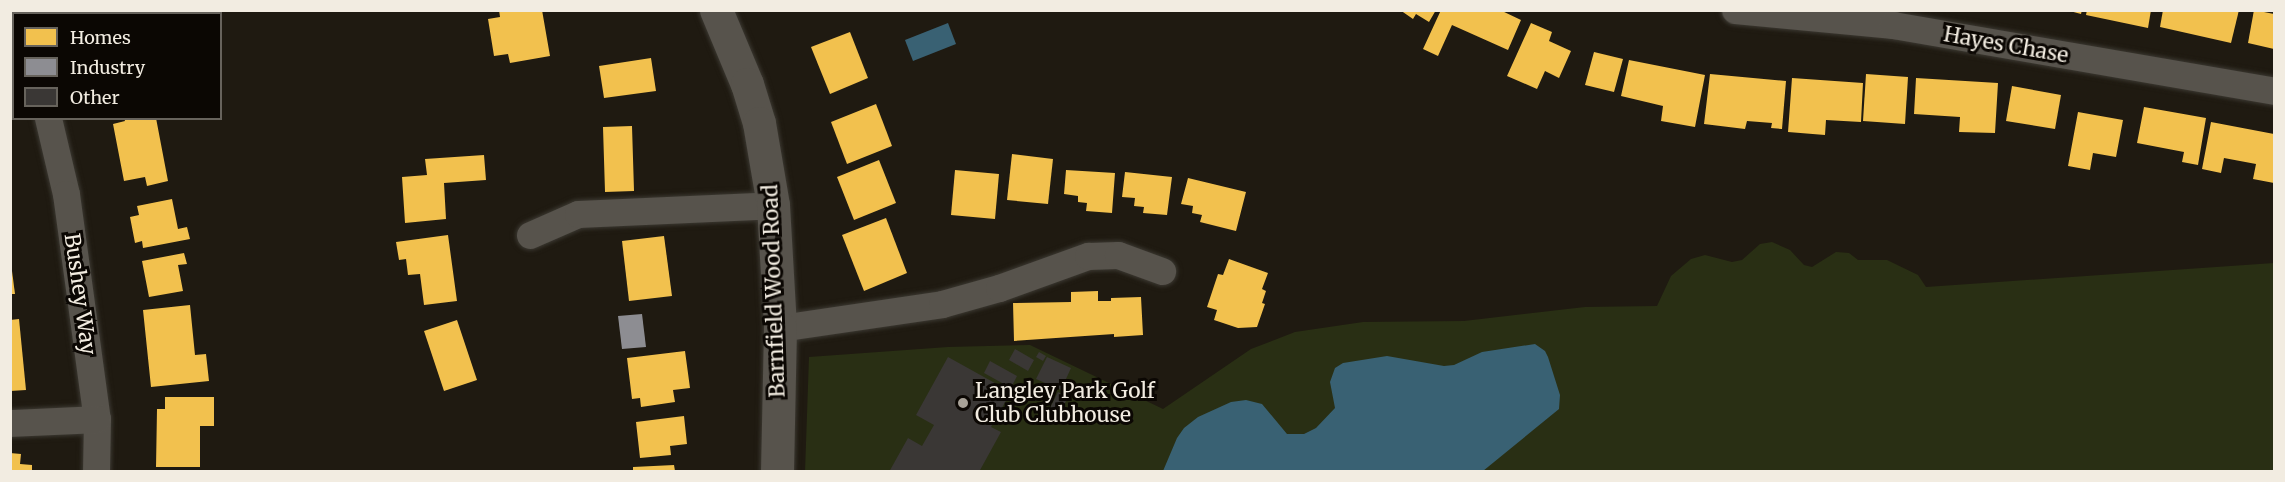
<!DOCTYPE html>
<html>
<head>
<meta charset="utf-8">
<style>
  body { margin:0 }
  #map { position:relative; width:2285px; height:482px; overflow:hidden; background:#1f1a11; font-family:Merriweather,serif }
  div>[style] { position:absolute }
  .green>* { inset:0; background:#292f14 }
  .water>* { inset:0; background:#396173 }
  .homes>* { inset:0; background:#f2c14e }
  .industry>* { inset:0; background:#8d8d92 }
  .building>* { inset:0; background:#3a3735 }
  .roads { filter:drop-shadow(0 0 2px #3b3831) drop-shadow(0 0 2px #3b3831) }
  .minor>* { height:27px; margin:-13.5px; padding:0 13.5px; transform-origin:13.5px; border-radius:13.5px; background:#57534c }
  .tertiary>* { height:33px; margin:-16.5px; padding:0 16.5px; transform-origin:16.5px; border-radius:16.5px; background:#57534c }
  .dots>* { width:16px; height:16px; translate:-50% -50%; box-sizing:border-box; border:3px solid #0b0703; border-radius:50% }
  span { translate:-50% -50%; white-space:nowrap; text-align:center; line-height:1.15; -webkit-text-stroke:6px #0b0703; paint-order:stroke }
  .street-label { font-size:21px; color:#f2ece1 }
  .poi-label { font-size:21px; color:#f2ece1 }
  .left { translate:0 -50%; text-align:left }
  .frame { position:absolute; inset:0; border:12px solid #f2ece1; pointer-events:none }
  .legend { position:absolute; left:12px; top:12px; width:210px; height:108px; box-sizing:border-box; background:#0b0703; border:2px solid #67635c; margin:0; padding:8px 10px; list-style:none; font-size:18px; color:#f2ece1 }
  .legend li { display:flex; align-items:center; gap:12px; height:30px }
  .legend b { width:30px; border:2px solid #67635c }
</style>
</head>
<body>
<div id="map">
  <div class="green">
    <div style="clip-path:polygon(1772px 242px,1790px 250px,1804px 265px,1812px 267px,1836px 252px,1849px 253px,1858px 260px,1887px 260px,1918px 275px,1926px 287px,2274px 263px,2274px 471px,805px 472px,809px 357px,948px 347px,1030px 345px,1163px 409px,1251px 349px,1295px 332px,1363px 322px,1464px 321px,1585px 307px,1657px 306px,1671px 276px,1691px 259px,1705px 255px,1732px 262px,1742px 260px,1760px 244px)"></div>
  </div>
  <div class="water">
    <div style="clip-path:polygon(948px 23px,956px 44px,913px 61px,905px 40px)"></div>
    <div style="clip-path:polygon(1535px 344px,1545px 351px,1548px 357px,1560px 395px,1559px 409px,1483px 471px,1163px 471px,1177px 438px,1184px 428px,1198px 417px,1231px 402px,1246px 400px,1262px 404px,1287px 434px,1304px 434px,1316px 428px,1335px 408px,1330px 382px,1335px 368px,1343px 363px,1387px 356px,1444px 366px,1454px 365px,1482px 352px)"></div>
  </div>
  <div class="homes">
    <div style="clip-path:polygon(88px 10px,117px 10px,117px 12px,88px 14px)"></div>
    <div style="clip-path:polygon(499px 10px,542px 10px,550px 56px,510px 63px,508px 54px,494px 56px,488px 19px,500px 17px)"></div>
    <div style="clip-path:polygon(1400px 10px,1436px 10px,1429px 22px,1416px 14px,1413px 19px)"></div>
    <div style="clip-path:polygon(1441px 10px,1500px 10px,1521px 20px,1508px 50px,1452px 25px,1438px 56px,1423px 49px)"></div>
    <div style="clip-path:polygon(2066px 10px,2082px 10px,2081px 14px)"></div>
    <div style="clip-path:polygon(2087px 10px,2151px 10px,2148px 28px,2086px 15px)"></div>
    <div style="clip-path:polygon(2163px 10px,2239px 10px,2231px 43px,2160px 27px)"></div>
    <div style="clip-path:polygon(2254px 10px,2274px 14px,2274px 49px,2248px 43px)"></div>
    <div style="clip-path:polygon(1531px 23px,1552px 32px,1549px 41px,1571px 51px,1559px 78px,1545px 71px,1537px 89px,1507px 76px)"></div>
    <div style="clip-path:polygon(850px 32px,868px 78px,830px 94px,811px 47px)"></div>
    <div style="clip-path:polygon(1594px 52px,1623px 59px,1614px 92px,1585px 85px)"></div>
    <div style="clip-path:polygon(651px 58px,656px 91px,604px 98px,599px 66px)"></div>
    <div style="clip-path:polygon(1629px 60px,1705px 75px,1695px 127px,1661px 121px,1663px 106px,1621px 96px)"></div>
    <div style="clip-path:polygon(1710px 74px,1786px 81px,1782px 129px,1771px 128px,1772px 123px,1747px 121px,1745px 129px,1704px 124px)"></div>
    <div style="clip-path:polygon(1866px 74px,1908px 77px,1905px 124px,1863px 121px)"></div>
    <div style="clip-path:polygon(1792px 78px,1863px 83px,1861px 122px,1826px 120px,1825px 135px,1788px 132px)"></div>
    <div style="clip-path:polygon(1916px 78px,1998px 83px,1995px 133px,1959px 132px,1960px 117px,1914px 114px)"></div>
    <div style="clip-path:polygon(2012px 86px,2061px 95px,2055px 129px,2006px 121px)"></div>
    <div style="clip-path:polygon(876px 104px,892px 146px,847px 164px,831px 122px)"></div>
    <div style="clip-path:polygon(2144px 107px,2206px 118px,2198px 165px,2182px 162px,2184px 152px,2137px 143px)"></div>
    <div style="clip-path:polygon(2078px 112px,2123px 120px,2116px 157px,2093px 153px,2090px 170px,2068px 166px)"></div>
    <div style="clip-path:polygon(124px 118px,156px 118px,168px 181px,147px 186px,145px 177px,124px 181px,113px 124px,125px 121px)"></div>
    <div style="clip-path:polygon(2211px 122px,2274px 134px,2274px 183px,2253px 179px,2256px 164px,2224px 158px,2221px 173px,2202px 169px)"></div>
    <div style="clip-path:polygon(632px 126px,634px 191px,605px 192px,603px 127px)"></div>
    <div style="clip-path:polygon(1012px 154px,1053px 159px,1048px 204px,1007px 200px)"></div>
    <div style="clip-path:polygon(484px 155px,486px 180px,444px 183px,446px 219px,405px 223px,402px 177px,427px 175px,425px 159px)"></div>
    <div style="clip-path:polygon(879px 160px,896px 203px,854px 220px,837px 177px)"></div>
    <div style="clip-path:polygon(955px 170px,999px 174px,995px 219px,951px 215px)"></div>
    <div style="clip-path:polygon(1066px 170px,1115px 173px,1112px 213px,1086px 211px,1087px 203px,1078px 202px,1078px 196px,1064px 194px)"></div>
    <div style="clip-path:polygon(1125px 172px,1172px 177px,1167px 215px,1143px 213px,1144px 207px,1134px 206px,1135px 198px,1122px 197px)"></div>
    <div style="clip-path:polygon(1188px 178px,1246px 192px,1236px 231px,1200px 222px,1202px 215px,1192px 213px,1193px 206px,1181px 204px)"></div>
    <div style="clip-path:polygon(172px 199px,178px 229px,187px 227px,190px 239px,143px 248px,142px 241px,135px 243px,130px 217px,139px 215px,137px 206px)"></div>
    <div style="clip-path:polygon(886px 218px,907px 273px,864px 291px,842px 235px)"></div>
    <div style="clip-path:polygon(448px 235px,457px 301px,424px 305px,420px 274px,408px 275px,406px 259px,399px 260px,396px 242px)"></div>
    <div style="clip-path:polygon(664px 236px,672px 296px,629px 301px,622px 241px)"></div>
    <div style="clip-path:polygon(184px 253px,187px 264px,178px 265px,183px 291px,149px 297px,142px 261px)"></div>
    <div style="clip-path:polygon(1229px 259px,1268px 273px,1262px 289px,1266px 291px,1262px 303px,1265px 304px,1257px 327px,1238px 328px,1214px 320px,1217px 310px,1207px 307px,1218px 274px,1223px 275px)"></div>
    <div style="clip-path:polygon(12px 271px,15px 294px,10px 294px,10px 272px)"></div>
    <div style="clip-path:polygon(1098px 291px,1098px 301px,1111px 301px,1111px 298px,1141px 297px,1143px 335px,1114px 337px,1114px 334px,1014px 341px,1013px 303px,1071px 302px,1071px 292px)"></div>
    <div style="clip-path:polygon(190px 305px,195px 355px,206px 354px,209px 381px,151px 387px,143px 310px)"></div>
    <div style="clip-path:polygon(19px 319px,26px 390px,10px 391px,10px 320px)"></div>
    <div style="clip-path:polygon(457px 320px,477px 380px,444px 391px,424px 331px)"></div>
    <div style="clip-path:polygon(685px 351px,690px 388px,673px 390px,675px 402px,641px 407px,640px 398px,632px 399px,627px 358px)"></div>
    <div style="clip-path:polygon(165px 397px,214px 397px,214px 426px,200px 426px,200px 467px,156px 467px,157px 409px,165px 409px)"></div>
    <div style="clip-path:polygon(684px 416px,687px 444px,670px 446px,671px 455px,640px 458px,636px 422px)"></div>
    <div style="clip-path:polygon(10px 453px,21px 454px,20px 464px,32px 465px,32px 471px,10px 471px)"></div>
    <div style="clip-path:polygon(674px 465px,675px 471px,633px 471px,633px 467px)"></div>
  </div>
  <div class="industry">
    <div style="clip-path:polygon(642px 314px,646px 347px,622px 349px,618px 316px)"></div>
  </div>
  <div class="building">
    <div style="clip-path:polygon(1015px 349px,1034px 360px,1028px 371px,1009px 360px)"></div>
    <div style="clip-path:polygon(1039px 352px,1046px 356px,1043px 361px,1036px 357px)"></div>
    <div style="clip-path:polygon(948px 357px,1011px 392px,991px 427px,1001px 432px,979px 472px,889px 472px,908px 438px,922px 446px,934px 425px,916px 415px)"></div>
    <div style="clip-path:polygon(1047px 357px,1071px 368px,1061px 390px,1036px 379px)"></div>
    <div style="clip-path:polygon(990px 361px,1017px 376px,1011px 388px,984px 373px)"></div>
    <div style="clip-path:polygon(1058px 392px,1068px 397px,1060px 413px,1050px 408px)"></div>
  </div>
  <div class="roads">
    <div class="minor">
      <div style="left:23px;top:10px;width:4px;rotate:76deg"></div>
      <div style="left:1735px;top:10px;width:159px;rotate:5.4deg"></div>
      <div style="left:1893px;top:25px;width:387px;rotate:9.8deg"></div>
      <div style="left:48px;top:118px;width:78px;rotate:76.7deg"></div>
      <div style="left:66px;top:194px;width:227px;rotate:82.2deg"></div>
      <div style="left:97px;top:419px;width:53px;rotate:91.1deg"></div>
      <div style="left:530px;top:235px;width:52px;rotate:-23.6deg"></div>
      <div style="left:578px;top:214px;width:195px;rotate:-2.6deg"></div>
      <div style="left:780px;top:328px;width:164px;rotate:-8.4deg"></div>
      <div style="left:942px;top:304px;width:59px;rotate:-15.7deg"></div>
      <div style="left:999px;top:288px;width:95px;rotate:-19.8deg"></div>
      <div style="left:1088px;top:256px;width:30px;rotate:-2deg"></div>
      <div style="left:1118px;top:255px;width:47px;rotate:20deg"></div>
      <div style="left:10px;top:423px;width:87px;rotate:-2.6deg"></div>
    </div>
    <div class="tertiary">
      <div style="left:716px;top:10px;width:80px;rotate:67.3deg"></div>
      <div style="left:747px;top:84px;width:41px;rotate:72.9deg"></div>
      <div style="left:759px;top:123px;width:83px;rotate:80.3deg"></div>
      <div style="left:773px;top:205px;width:123px;rotate:86.7deg"></div>
      <div style="left:780px;top:328px;width:144px;rotate:91.2deg"></div>
    </div>
  </div>
  <div class="dots">
    <div style="left:963px;top:403px;background:#a8a298"></div>
  </div>
  <div class="street-label">
    <span style="left:2006px;top:45px;rotate:10deg">Hayes Chase</span>
    <span style="left:774px;top:291px;rotate:-92deg">Barnfield Wood Road</span>
    <span style="left:80px;top:294px;rotate:82deg">Bushey Way</span>
  </div>
  <div class="poi-label">
    <span class="left" style="left:975px;top:403px">Langley Park Golf<br>Club Clubhouse</span>
  </div>
  <div class="frame"></div>
  <ul class="legend">
  <li><b style="height:16px;background:#f2c14e"></b>Homes</li>
  <li><b style="height:16px;background:#8d8d92"></b>Industry</li>
  <li><b style="height:16px;background:#3a3735"></b>Other</li>
  </ul>
</div>
</body>
</html>
